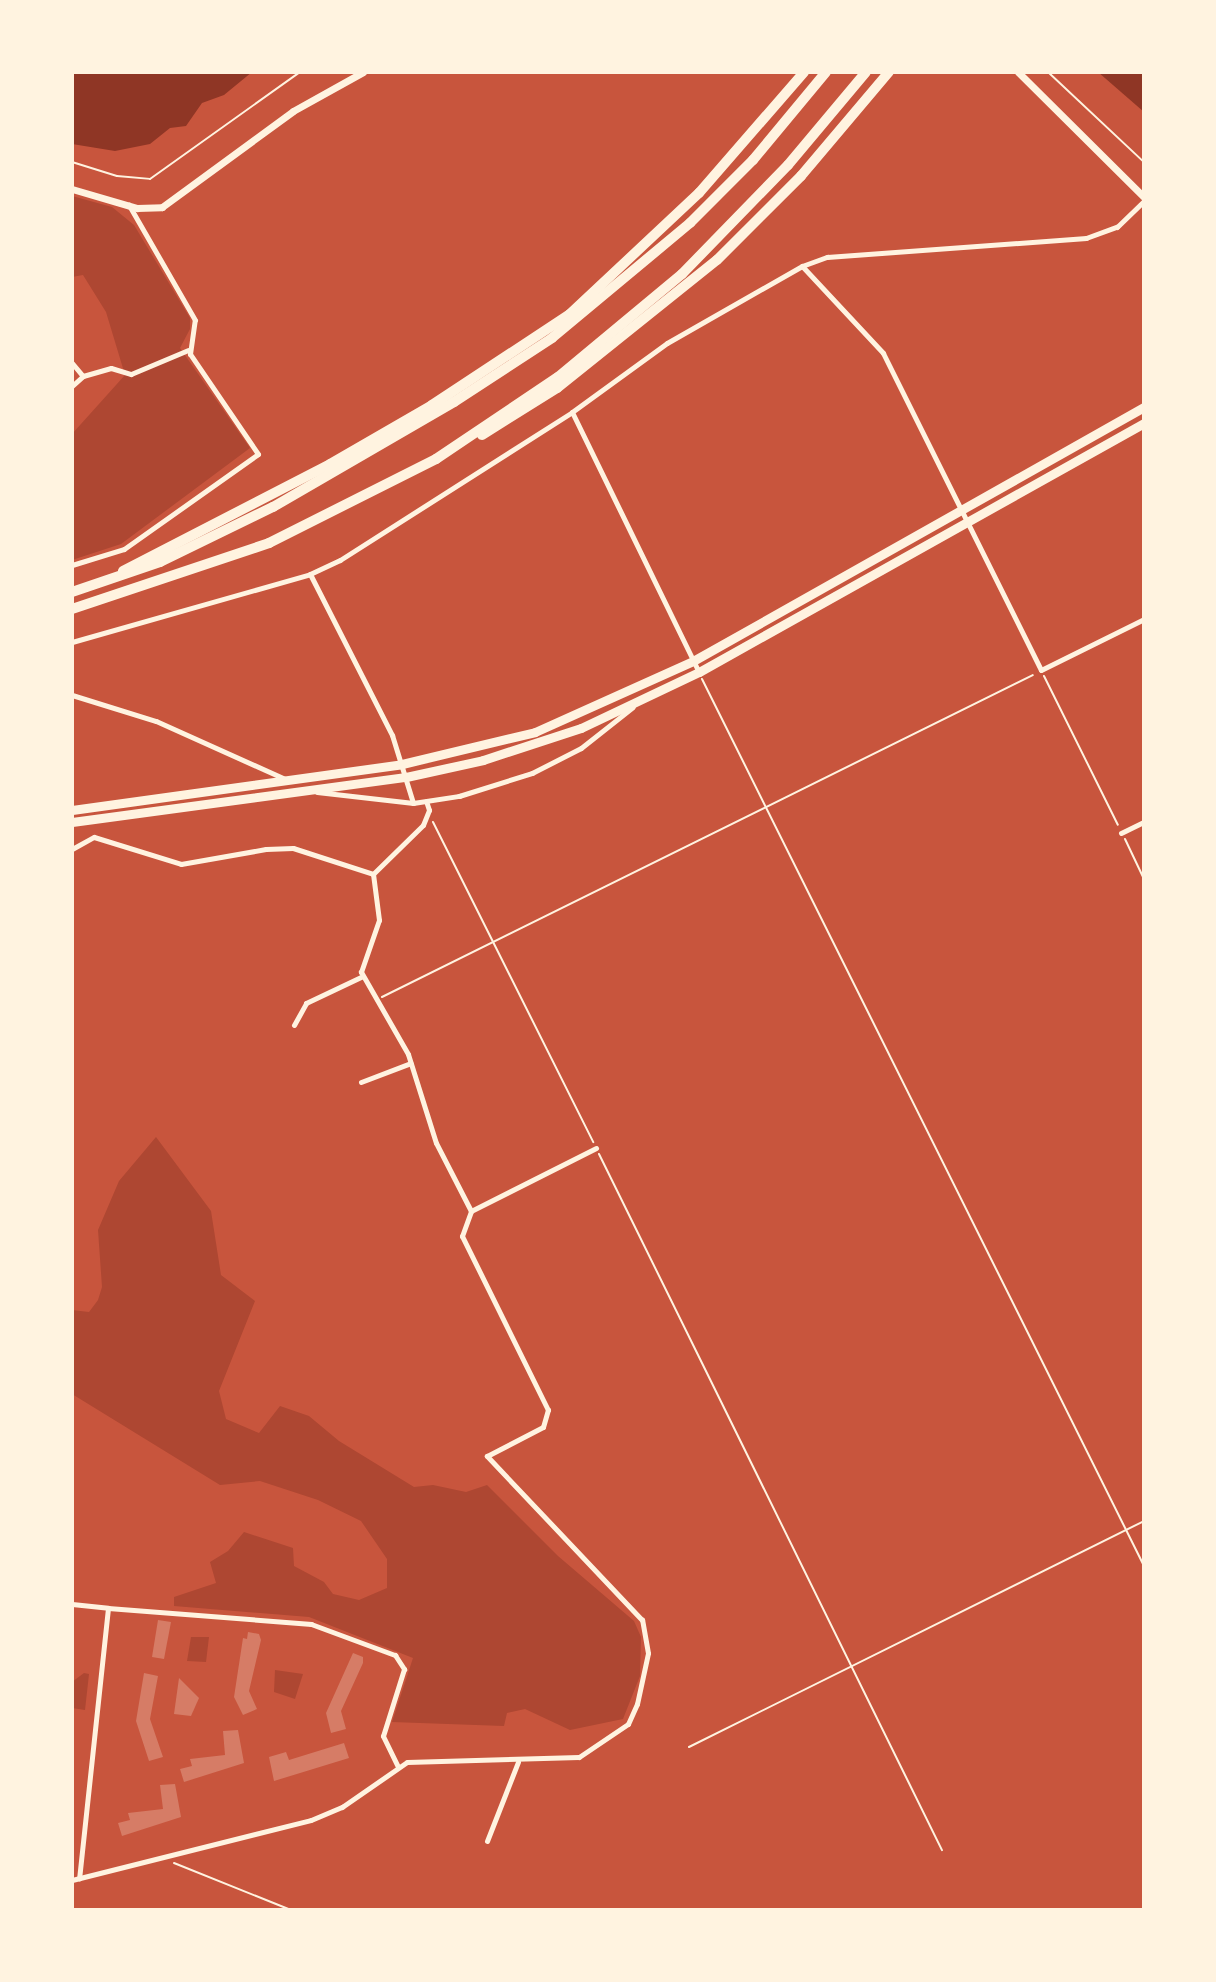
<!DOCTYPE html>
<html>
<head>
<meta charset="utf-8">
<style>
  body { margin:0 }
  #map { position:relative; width:1216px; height:1982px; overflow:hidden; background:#c8553d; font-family:Montserrat,sans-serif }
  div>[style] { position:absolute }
  .green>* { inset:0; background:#ae4732 }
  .water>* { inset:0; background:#8f3625 }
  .building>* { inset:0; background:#d67c66 }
  .path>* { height:2px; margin:-1px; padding:0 1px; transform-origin:1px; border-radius:1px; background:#fff3e0 }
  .minor>* { height:5px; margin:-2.5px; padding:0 2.5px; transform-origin:2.5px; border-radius:2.5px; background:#fff3e0 }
  .tertiary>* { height:7px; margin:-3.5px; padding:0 3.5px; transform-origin:3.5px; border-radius:3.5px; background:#fff3e0 }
  .primary>* { height:9px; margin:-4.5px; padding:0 4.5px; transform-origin:4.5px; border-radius:4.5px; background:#fff3e0 }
  .motorway>* { height:10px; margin:-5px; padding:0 5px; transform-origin:5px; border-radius:5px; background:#fff3e0 }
  span { translate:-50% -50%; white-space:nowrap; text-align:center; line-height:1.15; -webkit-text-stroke:5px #fff3e0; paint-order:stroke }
  .frame { position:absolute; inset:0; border:74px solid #fff3e0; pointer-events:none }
</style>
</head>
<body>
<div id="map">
  <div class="green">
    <div style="clip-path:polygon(72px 196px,112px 207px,134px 225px,190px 318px,190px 329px,180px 348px,250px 448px,121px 544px,72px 560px,72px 434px,125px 375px,106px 312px,83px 275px,72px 277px)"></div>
    <div style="clip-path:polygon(156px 1137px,211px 1211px,221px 1275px,255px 1301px,219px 1391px,226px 1419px,259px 1433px,280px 1406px,309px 1416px,339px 1441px,414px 1487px,433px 1485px,466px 1492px,487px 1485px,558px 1556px,634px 1621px,641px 1637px,640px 1676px,623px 1719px,570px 1730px,525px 1709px,507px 1713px,504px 1726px,392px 1722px,413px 1658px,309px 1617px,174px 1606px,174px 1597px,216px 1583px,210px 1562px,228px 1551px,244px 1532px,293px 1548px,294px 1566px,324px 1582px,333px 1594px,359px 1600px,387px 1588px,387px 1559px,361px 1521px,318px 1500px,260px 1481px,220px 1485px,72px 1394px,72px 1310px,89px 1312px,98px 1300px,102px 1287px,98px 1230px,119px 1181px)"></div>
    <div style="clip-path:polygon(191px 1637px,209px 1637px,206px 1662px,187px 1661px)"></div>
    <div style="clip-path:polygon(275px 1670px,303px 1674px,295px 1699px,274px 1692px)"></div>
    <div style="clip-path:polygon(84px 1673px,89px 1674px,85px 1710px,72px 1708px,72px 1682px)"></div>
  </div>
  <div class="water">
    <div style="clip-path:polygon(72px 72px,252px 72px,224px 95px,202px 103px,186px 126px,170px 128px,150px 144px,115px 151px,72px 144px)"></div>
    <div style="clip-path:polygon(1098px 72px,1144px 72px,1144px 112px)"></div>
  </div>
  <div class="building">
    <div style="clip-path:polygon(158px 1620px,171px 1622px,164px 1659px,152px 1657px)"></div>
    <div style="clip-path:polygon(248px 1632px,259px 1634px,261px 1640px,249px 1691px,257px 1709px,243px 1715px,234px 1697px,243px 1638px,247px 1639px)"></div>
    <div style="clip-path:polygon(353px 1653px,363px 1657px,363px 1663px,341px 1711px,346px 1729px,331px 1733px,326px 1713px)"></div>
    <div style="clip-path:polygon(144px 1673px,158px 1676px,150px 1719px,163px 1757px,149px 1761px,136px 1721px)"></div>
    <div style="clip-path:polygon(179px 1678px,199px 1698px,191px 1716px,174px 1714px)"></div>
    <div style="clip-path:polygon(238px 1730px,244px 1763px,184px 1782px,180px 1769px,192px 1766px,190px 1759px,225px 1755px,223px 1731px)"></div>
    <div style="clip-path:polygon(344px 1743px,349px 1758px,274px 1781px,269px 1757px,286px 1752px,289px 1760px)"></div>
    <div style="clip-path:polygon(175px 1784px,181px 1817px,122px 1836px,118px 1823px,130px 1820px,128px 1813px,163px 1809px,160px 1785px)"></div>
  </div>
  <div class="path">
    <div style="left:1048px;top:72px;width:132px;rotate:43.2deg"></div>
    <div style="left:72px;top:162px;width:47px;rotate:17.3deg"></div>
    <div style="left:117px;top:176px;width:33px;rotate:5deg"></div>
    <div style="left:150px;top:179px;width:184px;rotate:-35.5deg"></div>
    <div style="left:1044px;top:676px;width:166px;rotate:63.6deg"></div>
    <div style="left:702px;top:679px;width:991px;rotate:63.51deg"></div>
    <div style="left:433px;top:822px;width:358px;rotate:63.4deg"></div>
    <div style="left:1125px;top:839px;width:44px;rotate:64.6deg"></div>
    <div style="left:382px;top:997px;width:726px;rotate:-26.32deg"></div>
    <div style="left:599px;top:1154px;width:776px;rotate:63.77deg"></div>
    <div style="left:689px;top:1747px;width:508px;rotate:-26.41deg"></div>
    <div style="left:174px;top:1863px;width:126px;rotate:21.9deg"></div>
  </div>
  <div class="minor">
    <div style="left:802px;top:266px;width:119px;rotate:47deg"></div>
    <div style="left:883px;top:353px;width:354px;rotate:63.5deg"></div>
    <div style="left:1041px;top:670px;width:115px;rotate:-26.3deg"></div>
    <div style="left:72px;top:363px;width:17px;rotate:50deg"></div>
    <div style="left:72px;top:386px;width:15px;rotate:-42deg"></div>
    <div style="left:83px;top:376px;width:29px;rotate:-16deg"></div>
    <div style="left:111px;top:368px;width:21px;rotate:17deg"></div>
    <div style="left:131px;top:374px;width:62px;rotate:-22.8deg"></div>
    <div style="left:572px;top:412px;width:289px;rotate:64deg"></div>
    <div style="left:72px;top:565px;width:54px;rotate:-17.1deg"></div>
    <div style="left:124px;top:549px;width:164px;rotate:-35.3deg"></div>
    <div style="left:258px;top:454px;width:121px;rotate:-124.2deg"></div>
    <div style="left:190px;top:354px;width:34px;rotate:-82deg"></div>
    <div style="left:195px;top:320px;width:133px;rotate:-119.9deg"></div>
    <div style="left:310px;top:574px;width:181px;rotate:63deg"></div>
    <div style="left:392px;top:735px;width:71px;rotate:72.8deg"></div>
    <div style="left:72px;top:642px;width:248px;rotate:-15.9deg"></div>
    <div style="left:310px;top:574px;width:33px;rotate:-25deg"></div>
    <div style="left:340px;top:560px;width:275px;rotate:-32.5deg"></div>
    <div style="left:572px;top:412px;width:117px;rotate:-36deg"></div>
    <div style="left:667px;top:343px;width:155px;rotate:-29.7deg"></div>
    <div style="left:802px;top:266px;width:27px;rotate:-20deg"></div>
    <div style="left:827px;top:257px;width:260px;rotate:-4.2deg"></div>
    <div style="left:1086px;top:238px;width:33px;rotate:-20deg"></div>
    <div style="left:1117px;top:227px;width:37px;rotate:-44deg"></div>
    <div style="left:72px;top:695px;width:88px;rotate:17.2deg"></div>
    <div style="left:156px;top:721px;width:141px;rotate:24.2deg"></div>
    <div style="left:317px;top:792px;width:97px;rotate:6.5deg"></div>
    <div style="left:413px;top:803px;width:47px;rotate:-8.7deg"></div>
    <div style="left:459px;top:796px;width:77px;rotate:-17.5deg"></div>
    <div style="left:532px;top:773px;width:55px;rotate:-27deg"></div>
    <div style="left:581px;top:748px;width:66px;rotate:-38.3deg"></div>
    <div style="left:1121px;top:833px;width:25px;rotate:-26deg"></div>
    <div style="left:72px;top:849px;width:25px;rotate:-29deg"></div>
    <div style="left:94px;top:837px;width:91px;rotate:17.2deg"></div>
    <div style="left:181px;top:864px;width:86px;rotate:-10deg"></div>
    <div style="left:266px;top:849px;width:27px;rotate:-2deg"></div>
    <div style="left:293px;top:848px;width:84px;rotate:18deg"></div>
    <div style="left:294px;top:1025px;width:25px;rotate:-61deg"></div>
    <div style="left:306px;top:1003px;width:63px;rotate:-25.3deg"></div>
    <div style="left:361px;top:1082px;width:53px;rotate:-20.8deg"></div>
    <div style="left:471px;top:1211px;width:140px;rotate:-26.7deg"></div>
    <div style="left:72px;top:1604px;width:36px;rotate:6deg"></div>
    <div style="left:108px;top:1608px;width:272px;rotate:96.1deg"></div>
    <div style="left:108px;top:1608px;width:204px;rotate:4.5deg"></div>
    <div style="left:311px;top:1624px;width:90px;rotate:20.3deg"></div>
    <div style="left:395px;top:1655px;width:17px;rotate:57deg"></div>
    <div style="left:404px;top:1669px;width:70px;rotate:107.4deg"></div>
    <div style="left:383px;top:1736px;width:34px;rotate:64deg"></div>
    <div style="left:487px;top:1841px;width:85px;rotate:-68.6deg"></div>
    <div style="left:72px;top:1880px;width:246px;rotate:-14.1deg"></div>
    <div style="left:311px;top:1820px;width:34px;rotate:-23deg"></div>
    <div style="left:342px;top:1807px;width:79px;rotate:-34.7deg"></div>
    <div style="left:407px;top:1762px;width:172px;rotate:-1.7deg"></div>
    <div style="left:579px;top:1757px;width:59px;rotate:-34deg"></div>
    <div style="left:628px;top:1724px;width:22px;rotate:-66deg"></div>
    <div style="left:637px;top:1704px;width:52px;rotate:-77.8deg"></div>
    <div style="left:648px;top:1653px;width:34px;rotate:-100deg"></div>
    <div style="left:642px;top:1620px;width:226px;rotate:-133.4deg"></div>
    <div style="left:487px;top:1456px;width:63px;rotate:-27.4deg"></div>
    <div style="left:543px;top:1427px;width:18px;rotate:-74deg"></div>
    <div style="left:548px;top:1410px;width:194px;rotate:-116.3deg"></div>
    <div style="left:462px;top:1236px;width:27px;rotate:-70deg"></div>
    <div style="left:471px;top:1211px;width:76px;rotate:-117.2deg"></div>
    <div style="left:436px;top:1143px;width:93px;rotate:-107.5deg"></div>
    <div style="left:408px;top:1054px;width:95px;rotate:-119.8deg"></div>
    <div style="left:361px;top:972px;width:55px;rotate:-70.9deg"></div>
    <div style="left:379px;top:920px;width:46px;rotate:-97.4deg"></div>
    <div style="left:373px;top:874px;width:70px;rotate:-44.4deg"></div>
    <div style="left:423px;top:825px;width:16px;rotate:-68deg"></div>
    <div style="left:429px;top:810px;width:9px;rotate:-108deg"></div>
  </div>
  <div class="tertiary">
    <div style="left:1018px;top:72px;width:177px;rotate:44.8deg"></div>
    <div style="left:72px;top:189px;width:68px;rotate:16.3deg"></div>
    <div style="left:137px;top:208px;width:25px;rotate:-2deg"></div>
    <div style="left:162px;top:207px;width:162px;rotate:-36.2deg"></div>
    <div style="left:293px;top:111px;width:80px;rotate:-29.1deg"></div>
  </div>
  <div class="primary">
    <div style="left:72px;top:810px;width:333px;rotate:-7.9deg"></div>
    <div style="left:402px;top:764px;width:137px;rotate:-13.5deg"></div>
    <div style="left:535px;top:732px;width:173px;rotate:-24.2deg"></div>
    <div style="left:693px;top:661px;width:518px;rotate:-29.39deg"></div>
    <div style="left:72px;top:822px;width:337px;rotate:-7.7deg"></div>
    <div style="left:406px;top:777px;width:79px;rotate:-12.4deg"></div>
    <div style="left:483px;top:760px;width:103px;rotate:-18.1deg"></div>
    <div style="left:581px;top:728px;width:131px;rotate:-25.4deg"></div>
    <div style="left:699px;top:672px;width:510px;rotate:-29.23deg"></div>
  </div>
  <div class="motorway">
    <div style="left:482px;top:435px;width:89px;rotate:-32.1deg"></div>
    <div style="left:557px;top:388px;width:205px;rotate:-38.7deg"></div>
    <div style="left:717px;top:260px;width:119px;rotate:-45deg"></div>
    <div style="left:801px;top:176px;width:136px;rotate:-49.8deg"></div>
    <div style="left:123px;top:571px;width:233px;rotate:-27.3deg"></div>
    <div style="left:330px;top:464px;width:118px;rotate:-30deg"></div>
    <div style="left:432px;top:405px;width:165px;rotate:-33.4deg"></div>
    <div style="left:570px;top:314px;width:177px;rotate:-43.2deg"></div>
    <div style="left:699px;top:193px;width:160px;rotate:-49deg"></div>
    <div style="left:72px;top:592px;width:93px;rotate:-18.8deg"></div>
    <div style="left:160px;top:562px;width:126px;rotate:-26deg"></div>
    <div style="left:273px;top:507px;width:209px;rotate:-30.1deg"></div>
    <div style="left:454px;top:402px;width:117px;rotate:-33.1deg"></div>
    <div style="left:552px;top:338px;width:180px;rotate:-39.8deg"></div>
    <div style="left:690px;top:223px;width:89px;rotate:-45deg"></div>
    <div style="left:753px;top:160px;width:114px;rotate:-50.3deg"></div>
    <div style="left:72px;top:609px;width:208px;rotate:-18.5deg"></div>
    <div style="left:269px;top:543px;width:187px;rotate:-26.7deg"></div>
    <div style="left:436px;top:459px;width:147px;rotate:-33.9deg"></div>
    <div style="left:558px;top:377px;width:161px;rotate:-39.7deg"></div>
    <div style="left:682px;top:274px;width:152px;rotate:-45.8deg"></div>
    <div style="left:788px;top:165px;width:121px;rotate:-50deg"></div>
  </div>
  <div class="frame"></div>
</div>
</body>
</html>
